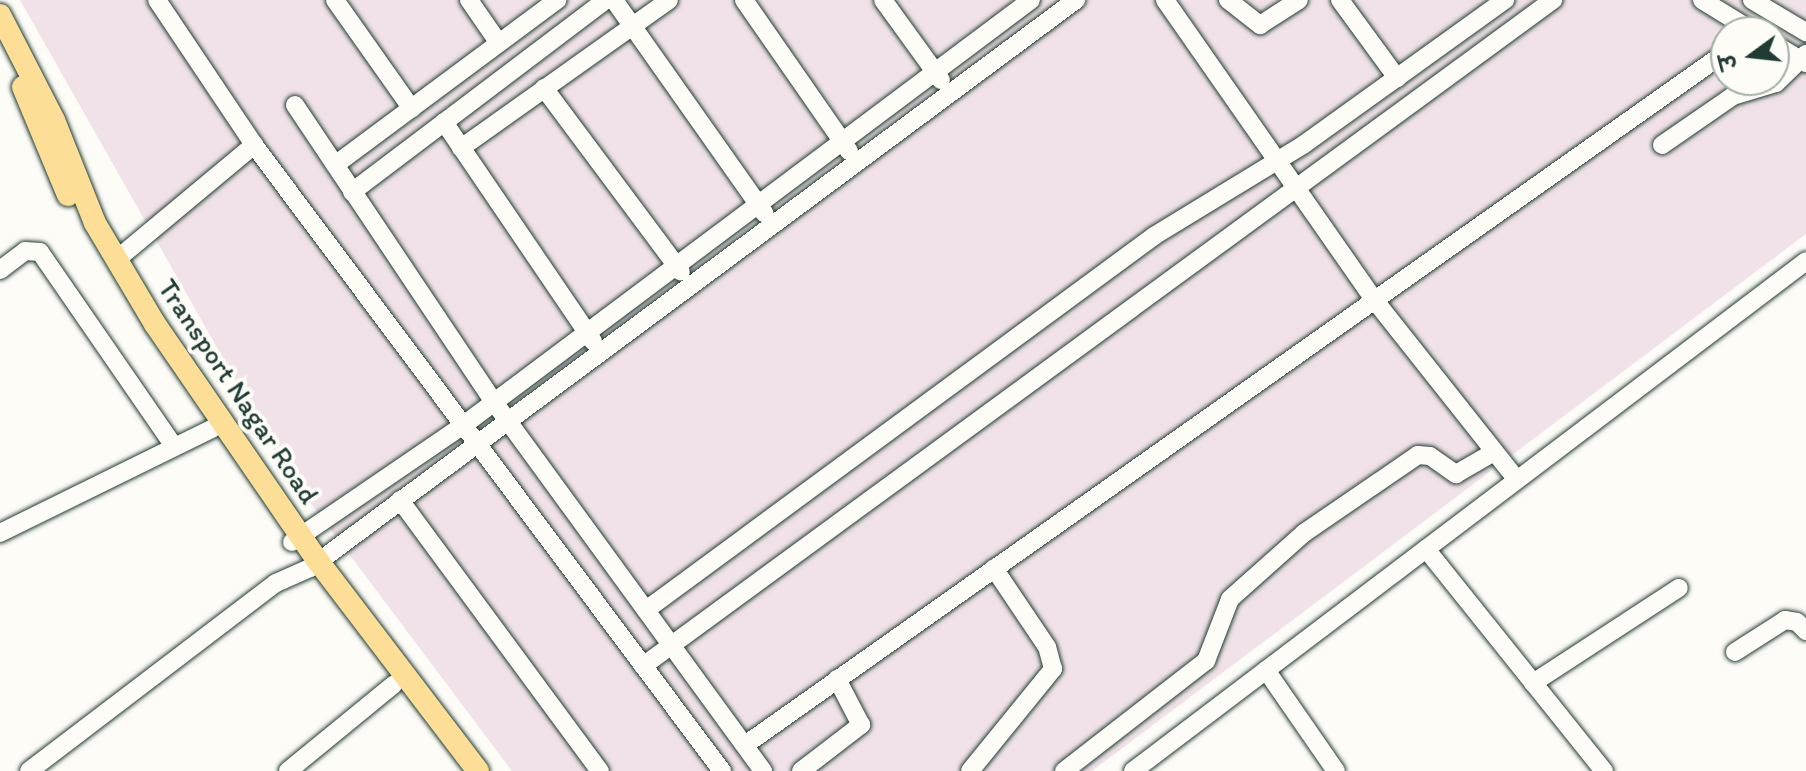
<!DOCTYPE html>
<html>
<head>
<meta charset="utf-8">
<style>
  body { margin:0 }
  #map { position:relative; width:1806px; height:771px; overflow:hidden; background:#fdfcf7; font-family:Itim,"Playpen Sans Deva",sans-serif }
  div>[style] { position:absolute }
  .built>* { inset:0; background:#f0e2e8 }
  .roads { filter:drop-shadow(0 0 2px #1f3d34) drop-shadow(0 0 2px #1f3d34) }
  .minor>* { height:18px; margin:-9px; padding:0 9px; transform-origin:9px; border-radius:9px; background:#fdfcf7 }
  .major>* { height:22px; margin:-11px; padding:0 11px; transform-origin:11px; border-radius:11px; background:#fcde96 }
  span { translate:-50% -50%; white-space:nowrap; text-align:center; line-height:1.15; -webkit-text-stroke:8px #fdfcf7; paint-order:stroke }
  .street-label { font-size:28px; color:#1f3d34 }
  .north { position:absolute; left:1710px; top:16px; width:80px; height:80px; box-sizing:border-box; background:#fdfcf7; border:2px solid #a4b0a9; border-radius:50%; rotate:255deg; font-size:22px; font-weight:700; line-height:32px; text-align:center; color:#1f3d34 }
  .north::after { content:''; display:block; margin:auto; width:28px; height:36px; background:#1f3d34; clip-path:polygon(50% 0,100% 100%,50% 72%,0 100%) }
</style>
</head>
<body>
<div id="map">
  <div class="built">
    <div style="clip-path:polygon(evenodd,20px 0,1806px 0,1806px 234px,1092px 771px,512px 771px,288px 473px,20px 0,1726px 32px,1774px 32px,1774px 80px,1726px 80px,1726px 32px)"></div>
  </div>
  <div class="roads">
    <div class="minor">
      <div style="left:157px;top:0;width:174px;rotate:56.2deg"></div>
      <div style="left:254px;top:145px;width:782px;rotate:53.22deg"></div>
      <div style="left:335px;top:0;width:133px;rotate:54.8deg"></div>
      <div style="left:469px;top:0;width:51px;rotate:55.4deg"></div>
      <div style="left:614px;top:0;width:261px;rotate:54.8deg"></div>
      <div style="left:744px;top:0;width:184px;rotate:55.2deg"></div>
      <div style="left:883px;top:0;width:99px;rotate:54.1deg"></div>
      <div style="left:1165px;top:0;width:362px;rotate:55.1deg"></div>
      <div style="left:1372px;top:297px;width:232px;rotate:51.6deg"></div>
      <div style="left:1228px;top:0;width:41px;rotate:38deg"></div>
      <div style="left:1260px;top:25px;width:46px;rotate:-32.7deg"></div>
      <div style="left:1340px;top:0;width:97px;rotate:53.8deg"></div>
      <div style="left:1702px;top:0;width:61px;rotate:31.6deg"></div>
      <div style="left:1752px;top:0;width:63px;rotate:30.7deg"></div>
      <div style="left:1774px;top:44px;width:37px;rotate:31deg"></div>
      <div style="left:544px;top:88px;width:229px;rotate:53.3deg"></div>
      <div style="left:295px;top:105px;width:358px;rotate:56.2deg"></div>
      <div style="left:494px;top:402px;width:457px;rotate:53.9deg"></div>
      <div style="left:444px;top:122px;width:265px;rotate:55.8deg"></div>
      <div style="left:1662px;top:145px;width:86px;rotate:-34.6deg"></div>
      <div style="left:1733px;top:96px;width:45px;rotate:-16.8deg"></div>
      <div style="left:1776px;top:83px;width:42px;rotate:-44deg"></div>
      <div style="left:461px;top:148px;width:255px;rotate:-35.4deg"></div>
      <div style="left:335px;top:165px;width:277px;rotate:-36.6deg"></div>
      <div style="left:352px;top:192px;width:318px;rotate:-37.1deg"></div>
      <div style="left:116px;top:260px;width:180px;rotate:-39.8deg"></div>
      <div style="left:0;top:270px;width:31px;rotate:-37deg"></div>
      <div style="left:25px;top:251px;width:15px;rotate:4deg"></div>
      <div style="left:40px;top:252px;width:236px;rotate:55.4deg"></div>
      <div style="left:400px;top:500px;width:337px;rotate:53.6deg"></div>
      <div style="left:0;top:533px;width:237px;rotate:-26.2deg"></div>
      <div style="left:292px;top:542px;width:209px;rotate:-34.3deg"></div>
      <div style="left:465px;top:424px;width:707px;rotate:-36.84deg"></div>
      <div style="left:1426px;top:549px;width:285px;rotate:51.3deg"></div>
      <div style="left:646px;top:610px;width:631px;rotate:-36.36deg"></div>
      <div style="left:1154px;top:236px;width:175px;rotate:-31.4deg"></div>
      <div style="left:1303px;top:145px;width:249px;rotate:-35.7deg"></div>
      <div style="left:1735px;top:652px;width:59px;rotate:-32.6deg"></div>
      <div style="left:1785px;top:620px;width:12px;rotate:9deg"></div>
      <div style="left:1797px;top:622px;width:13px;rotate:45deg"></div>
      <div style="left:643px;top:666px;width:1128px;rotate:-36.2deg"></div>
      <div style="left:1266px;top:670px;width:123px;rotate:55.3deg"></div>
      <div style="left:1533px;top:683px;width:174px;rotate:-33.1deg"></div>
      <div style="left:745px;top:745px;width:1201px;rotate:-35.24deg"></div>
      <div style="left:29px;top:771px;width:310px;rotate:-37.3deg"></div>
      <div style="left:276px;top:583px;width:37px;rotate:-24deg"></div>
      <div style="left:310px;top:568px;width:954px;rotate:-36.56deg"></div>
      <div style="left:288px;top:771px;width:136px;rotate:-39.3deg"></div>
      <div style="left:801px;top:771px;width:76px;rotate:-37.5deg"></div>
      <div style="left:861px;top:725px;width:52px;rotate:-117.6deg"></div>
      <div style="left:970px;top:771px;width:132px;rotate:-50.9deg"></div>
      <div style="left:1053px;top:669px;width:23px;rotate:-105deg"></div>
      <div style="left:1047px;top:647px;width:95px;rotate:-123.9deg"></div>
      <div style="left:1064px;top:771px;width:180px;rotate:-37.8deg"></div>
      <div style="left:1206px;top:661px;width:66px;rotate:-68.8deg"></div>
      <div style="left:1230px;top:599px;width:99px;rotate:-41.7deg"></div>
      <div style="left:1304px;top:533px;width:138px;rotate:-34.4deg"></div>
      <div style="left:1418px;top:455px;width:12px;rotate:5deg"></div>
      <div style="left:1430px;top:456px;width:32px;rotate:35deg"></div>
      <div style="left:1456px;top:474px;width:44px;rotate:-30.1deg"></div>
      <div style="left:1133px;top:771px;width:844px;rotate:-37.15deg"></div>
    </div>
    <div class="major">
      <div style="left:0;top:15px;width:118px;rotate:62.8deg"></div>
      <div style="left:54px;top:120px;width:111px;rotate:68.3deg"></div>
      <div style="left:95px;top:223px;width:117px;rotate:59.3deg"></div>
      <div style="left:155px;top:324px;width:288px;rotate:55.5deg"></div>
      <div style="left:318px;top:561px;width:264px;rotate:52.7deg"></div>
      <div style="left:23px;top:87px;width:117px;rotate:67.4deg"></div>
    </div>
  </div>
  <div class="street-label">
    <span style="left:239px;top:391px;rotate:56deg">Transport Nagar Road</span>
  </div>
  <div class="north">उ</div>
</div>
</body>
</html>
